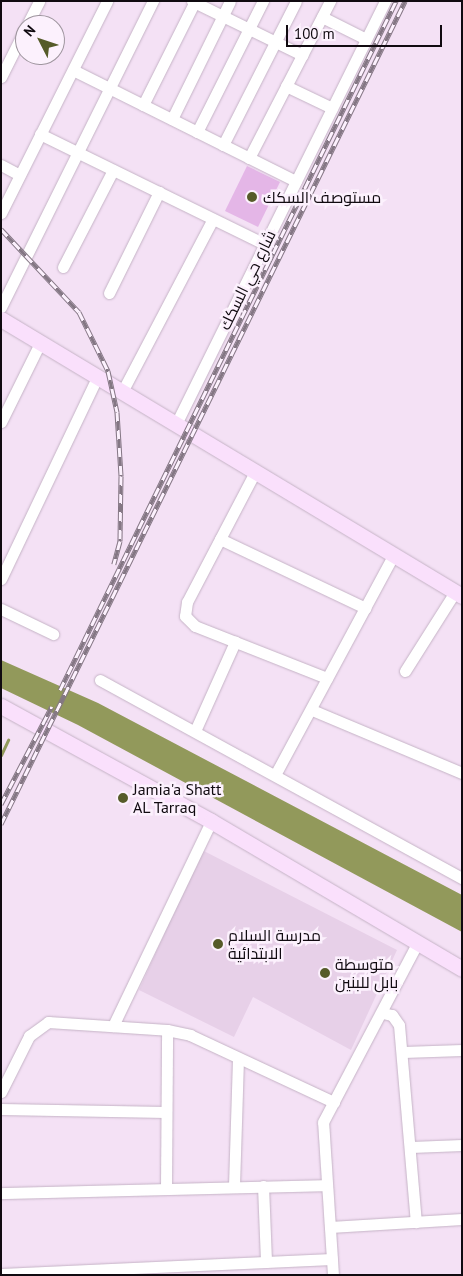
<!DOCTYPE html>
<html>
<head>
<meta charset="utf-8">
<style>
  body { margin:0 }
  #map { position:relative; width:463px; height:1276px; overflow:hidden; background:#f4e1f5; font-family:"PT Sans",Cairo,sans-serif }
  div>[style] { position:absolute }
  .built>* { inset:0; background:#e7d0e8 }
  .water>* { inset:0; background:#92995b }
  .stream>* { height:3px; margin:-1.5px; padding:0 1.5px; transform-origin:1.5px; border-radius:1.5px; background:#92995b }
  .building>* { inset:0; background:#e4b6e7 }
  .roads { filter:drop-shadow(0 0 1px #c5b3c6) drop-shadow(0 0 1px #c5b3c6) }
  .street>* { height:11px; margin:-5.5px; padding:0 5.5px; transform-origin:5.5px; border-radius:5.5px; background:#fff }
  .secondary>* { height:15px; margin:-7.5px; padding:0 7.5px; transform-origin:7.5px; border-radius:7.5px; background:#fae0fc }
  .rail>* { height:5px; margin-top:-2.5px; transform-origin:0; background:repeating-linear-gradient(90deg,#fcf1fd 0 9px,#847784 0 18px); box-sizing:border-box; border-block:1px solid #847784 }
  .dots>* { width:14px; height:14px; translate:-50% -50%; box-sizing:border-box; border:2px solid #fcf1fd; border-radius:50% }
  span { translate:-50% -50%; white-space:nowrap; text-align:center; line-height:1.15; -webkit-text-stroke:5px #fcf1fd; paint-order:stroke }
  .poi-label { font-size:16px; color:#100a10 }
  .left { translate:0 -50%; text-align:left }
  .street-label { font-size:16px; color:#100a10 }
  .frame { position:absolute; inset:0; border:2px solid #100a10; pointer-events:none }
  .north { position:absolute; left:15px; top:15px; width:50px; height:50px; box-sizing:border-box; background:#fcf1fd; border:1px solid #9e959e; border-radius:50%; rotate:311deg; font-size:14px; font-weight:700; line-height:20px; text-align:center; color:#100a10 }
  .north::after { content:''; display:block; margin:auto; width:18px; height:22px; background:#565b29; clip-path:polygon(50% 0,100% 100%,50% 72%,0 100%) }
  .scale { position:absolute; left:286px; top:25px; width:156px; height:22px; box-sizing:border-box; border:2px solid #100a10; border-top:0; padding-left:6px; font-size:15px; line-height:18px; white-space:nowrap; color:#100a10; -webkit-text-stroke:4px #fcf1fd; paint-order:stroke }
</style>
</head>
<body>
<div id="map">
  <div class="built">
    <div style="clip-path:polygon(202px 850px,397px 950px,351px 1050px,253px 997px,234px 1037px,139px 990px)"></div>
  </div>
  <div class="water">
    <div style="clip-path:polygon(1px 660px,98px 703px,462px 895px,462px 932px,78px 725px,1px 688px)"></div>
  </div>
  <div class="stream">
    <div style="left:1px;top:755px;width:17px;rotate:-65deg"></div>
  </div>
  <div class="building">
    <div style="clip-path:polygon(247px 166px,280px 182px,258px 227px,225px 211px)"></div>
  </div>
  <div class="roads">
    <div class="street">
      <div style="left:192px;top:1px;width:123px;rotate:26.1deg"></div>
      <div style="left:322px;top:17px;width:49px;rotate:26.6deg"></div>
      <div style="left:27px;top:25px;width:27px;rotate:-63deg"></div>
      <div style="left:73px;top:70px;width:249px;rotate:26.5deg"></div>
      <div style="left:1px;top:77px;width:54px;rotate:-63.4deg"></div>
      <div style="left:286px;top:86px;width:51px;rotate:25.6deg"></div>
      <div style="left:143px;top:105px;width:116px;rotate:-63.4deg"></div>
      <div style="left:172px;top:119px;width:131px;rotate:-63.8deg"></div>
      <div style="left:197px;top:132px;width:147px;rotate:-63.3deg"></div>
      <div style="left:40px;top:134px;width:250px;rotate:26.1deg"></div>
      <div style="left:223px;top:145px;width:161px;rotate:-63.1deg"></div>
      <div style="left:249px;top:158px;width:177px;rotate:-62.7deg"></div>
      <div style="left:1px;top:165px;width:21px;rotate:28deg"></div>
      <div style="left:1px;top:213px;width:237px;rotate:-63.4deg"></div>
      <div style="left:63px;top:267px;width:109px;rotate:-62.7deg"></div>
      <div style="left:109px;top:293px;width:113px;rotate:-63.7deg"></div>
      <div style="left:1px;top:307px;width:342px;rotate:-63.6deg"></div>
      <div style="left:122px;top:392px;width:195px;rotate:-62.3deg"></div>
      <div style="left:1px;top:422px;width:88px;rotate:-63.7deg"></div>
      <div style="left:176px;top:424px;width:472px;rotate:-63.7deg"></div>
      <div style="left:255px;top:472px;width:147px;rotate:117.6deg"></div>
      <div style="left:187px;top:602px;width:14px;rotate:98deg"></div>
      <div style="left:185px;top:616px;width:14px;rotate:45deg"></div>
      <div style="left:195px;top:626px;width:142px;rotate:21.5deg"></div>
      <div style="left:220px;top:539px;width:161px;rotate:25.4deg"></div>
      <div style="left:1px;top:579px;width:223px;rotate:-64.5deg"></div>
      <div style="left:1px;top:609px;width:58px;rotate:25.7deg"></div>
      <div style="left:405px;top:671px;width:93px;rotate:-57.7deg"></div>
      <div style="left:100px;top:680px;width:413px;rotate:28.7deg"></div>
      <div style="left:312px;top:710px;width:163px;rotate:22.8deg"></div>
      <div style="left:195px;top:731px;width:98px;rotate:-65.8deg"></div>
      <div style="left:275px;top:775px;width:249px;rotate:-61.7deg"></div>
      <div style="left:383px;top:1013px;width:9px;rotate:13deg"></div>
      <div style="left:392px;top:1015px;width:12px;rotate:55deg"></div>
      <div style="left:399px;top:1025px;width:198px;rotate:85.1deg"></div>
      <div style="left:113px;top:1026px;width:227px;rotate:-64.4deg"></div>
      <div style="left:403px;top:1052px;width:59px;rotate:-1.9deg"></div>
      <div style="left:1px;top:1092px;width:63px;rotate:-63.4deg"></div>
      <div style="left:29px;top:1036px;width:24px;rotate:-36deg"></div>
      <div style="left:48px;top:1022px;width:119px;rotate:3.8deg"></div>
      <div style="left:167px;top:1030px;width:24px;rotate:12deg"></div>
      <div style="left:190px;top:1035px;width:159px;rotate:25deg"></div>
      <div style="left:1px;top:1109px;width:165px;rotate:1deg"></div>
      <div style="left:411px;top:1147px;width:51px;rotate:-2.2deg"></div>
      <div style="left:234px;top:1186px;width:128px;rotate:-88.2deg"></div>
      <div style="left:263px;top:1186px;width:76px;rotate:87.7deg"></div>
      <div style="left:166px;top:1188px;width:158px;rotate:-89.6deg"></div>
      <div style="left:1px;top:1193px;width:326px;rotate:-1.4deg"></div>
      <div style="left:330px;top:1227px;width:132px;rotate:-3.5deg"></div>
      <div style="left:1px;top:1274px;width:331px;rotate:-2.6deg"></div>
      <div style="left:333px;top:1275px;width:153px;rotate:-93.7deg"></div>
      <div style="left:323px;top:1122px;width:201px;rotate:-62.2deg"></div>
    </div>
    <div class="secondary">
      <div style="left:1px;top:319px;width:538px;rotate:31deg"></div>
      <div style="left:1px;top:706px;width:239px;rotate:28.7deg"></div>
      <div style="left:211px;top:821px;width:291px;rotate:30.5deg"></div>
    </div>
  </div>
  <div class="rail">
    <div style="left:1px;top:229px;width:114px;rotate:46.8deg"></div>
    <div style="left:79px;top:312px;width:66px;rotate:63.8deg"></div>
    <div style="left:108px;top:371px;width:42px;rotate:77.6deg"></div>
    <div style="left:117px;top:412px;width:64px;rotate:86.4deg"></div>
    <div style="left:121px;top:476px;width:65px;rotate:90.9deg"></div>
    <div style="left:120px;top:541px;width:24px;rotate:105deg"></div>
    <div style="left:60px;top:690px;width:767px;rotate:-64deg"></div>
    <div style="left:1px;top:804px;width:110px;rotate:-62.5deg"></div>
    <div style="left:1px;top:824px;width:917px;rotate:-63.85deg"></div>
  </div>
  <div class="dots">
    <div style="left:252px;top:197px;background:#565b29"></div>
    <div style="left:123px;top:798px;background:#565b29"></div>
    <div style="left:218px;top:944px;background:#565b29"></div>
    <div style="left:325px;top:973px;background:#565b29"></div>
  </div>
  <div class="poi-label">
    <span class="left" style="left:263px;top:197px">مستوصف السكك</span>
    <span class="left" style="left:133px;top:798px">Jamia'a Shatt<br>AL Tarraq</span>
    <span class="left" style="left:228px;top:944px">مدرسة السلام<br>الابتدائية</span>
    <span class="left" style="left:335px;top:973px">متوسطة<br>بابل للبنين</span>
  </div>
  <div class="street-label">
    <span style="left:247px;top:280px;rotate:-64deg">شارع حي السكك</span>
  </div>
  <div class="frame"></div>
  <div class="north">N</div>
  <div class="scale">100 m</div>
</div>
</body>
</html>
